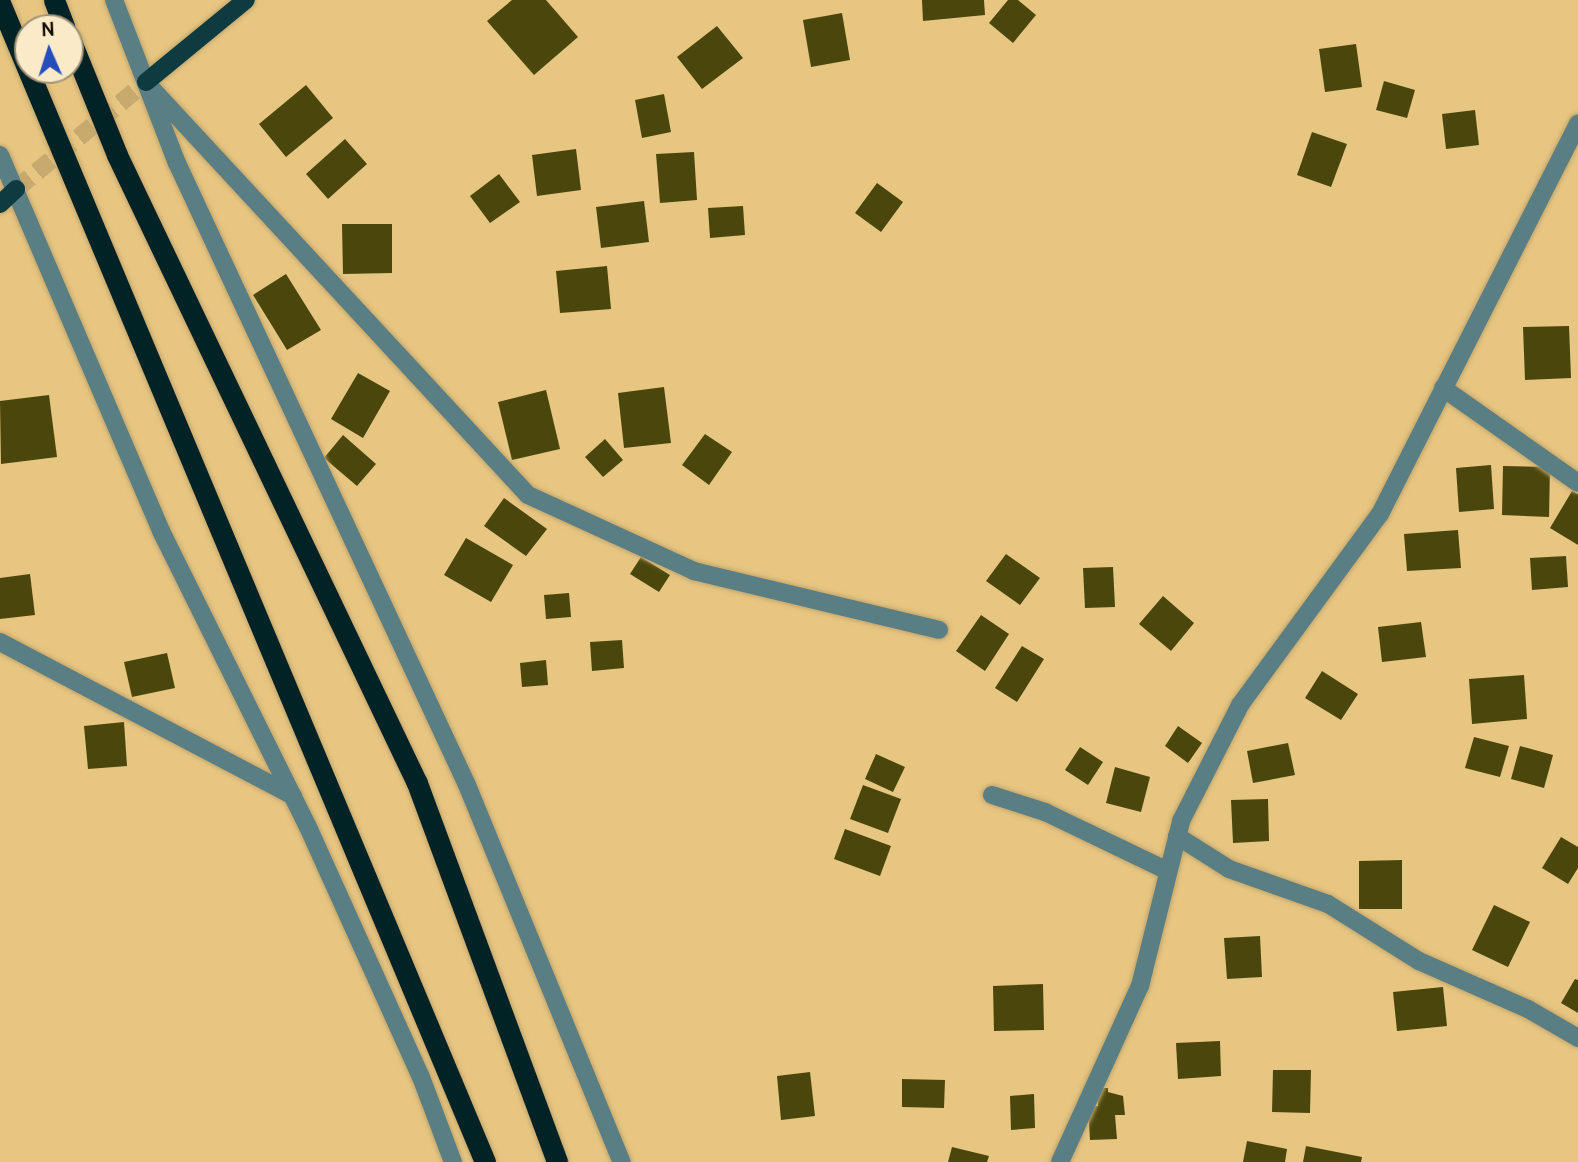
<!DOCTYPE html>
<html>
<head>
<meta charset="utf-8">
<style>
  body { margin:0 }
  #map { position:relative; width:1578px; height:1162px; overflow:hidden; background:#e7c682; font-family:Cabin,sans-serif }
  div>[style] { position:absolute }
  .building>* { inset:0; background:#4b470c }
  .major-tunnel>* { height:18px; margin-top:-9px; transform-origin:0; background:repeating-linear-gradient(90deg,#c8aa6e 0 18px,transparent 0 27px) }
  .roads { filter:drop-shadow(0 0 2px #c2a56b) drop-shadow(0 0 2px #c2a56b) }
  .minor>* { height:18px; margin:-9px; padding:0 9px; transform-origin:9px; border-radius:9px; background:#597e83 }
  .major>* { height:18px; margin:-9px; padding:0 9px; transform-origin:9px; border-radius:9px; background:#0d3b40 }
  .highway>* { height:21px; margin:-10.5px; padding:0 10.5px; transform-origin:10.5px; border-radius:10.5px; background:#022326 }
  span { translate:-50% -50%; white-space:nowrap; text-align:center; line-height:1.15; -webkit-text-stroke:7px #faeac8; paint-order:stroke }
  .north { position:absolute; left:14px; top:14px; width:70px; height:70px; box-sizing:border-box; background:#faeac8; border:2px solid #9f9278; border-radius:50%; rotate:357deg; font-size:19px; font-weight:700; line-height:28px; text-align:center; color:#170e00 }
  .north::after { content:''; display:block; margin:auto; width:24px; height:32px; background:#264dbc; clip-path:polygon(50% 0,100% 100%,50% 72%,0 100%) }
</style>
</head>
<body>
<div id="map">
  <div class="building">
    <div style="clip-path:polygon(512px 0,546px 0,578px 37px,534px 75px,487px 21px)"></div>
    <div style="clip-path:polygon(922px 0,984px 0,985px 15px,923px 21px)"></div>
    <div style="clip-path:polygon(1008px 0,1018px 0,1036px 15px,1013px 43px,989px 23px)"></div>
    <div style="clip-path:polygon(842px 13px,850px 60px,811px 67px,803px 20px)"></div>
    <div style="clip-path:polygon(717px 26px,743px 58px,702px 89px,677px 57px)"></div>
    <div style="clip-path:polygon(1356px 44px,1362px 87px,1325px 92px,1319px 49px)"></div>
    <div style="clip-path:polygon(1384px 81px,1415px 90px,1407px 118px,1376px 110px)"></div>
    <div style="clip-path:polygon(306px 85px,333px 118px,286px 157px,259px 124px)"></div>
    <div style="clip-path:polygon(664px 94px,671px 132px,642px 138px,635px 100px)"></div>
    <div style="clip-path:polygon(1475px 110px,1479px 145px,1446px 149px,1442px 114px)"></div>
    <div style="clip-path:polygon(1312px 132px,1347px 144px,1331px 187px,1297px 175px)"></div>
    <div style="clip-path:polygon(345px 139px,367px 164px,328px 199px,306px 174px)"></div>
    <div style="clip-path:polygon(576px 149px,581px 190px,537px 196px,532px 155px)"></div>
    <div style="clip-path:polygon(694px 152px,697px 200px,660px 203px,656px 154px)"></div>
    <div style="clip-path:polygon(499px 174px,520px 202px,490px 223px,470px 196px)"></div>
    <div style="clip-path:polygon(877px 183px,903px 202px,881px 232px,855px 213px)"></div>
    <div style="clip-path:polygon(644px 201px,649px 242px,601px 248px,596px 207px)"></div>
    <div style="clip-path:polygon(743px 206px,745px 235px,710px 238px,708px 208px)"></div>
    <div style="clip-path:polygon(342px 224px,392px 224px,392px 273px,343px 274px)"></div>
    <div style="clip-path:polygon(607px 266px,611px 309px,560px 313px,556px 271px)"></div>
    <div style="clip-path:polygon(286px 274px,321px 330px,287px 350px,253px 295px)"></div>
    <div style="clip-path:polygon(1569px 326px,1571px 378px,1525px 380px,1523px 327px)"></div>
    <div style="clip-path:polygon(358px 373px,390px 391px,363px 438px,331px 419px)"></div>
    <div style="clip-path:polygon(664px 387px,671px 443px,624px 448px,618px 393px)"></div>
    <div style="clip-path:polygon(546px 390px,560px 449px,512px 460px,498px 402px)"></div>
    <div style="clip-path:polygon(49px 395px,57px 457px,1px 464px,0 401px)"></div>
    <div style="clip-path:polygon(705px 434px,732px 452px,709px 485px,682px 465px)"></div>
    <div style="clip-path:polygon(343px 435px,376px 464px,357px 486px,324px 458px)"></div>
    <div style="clip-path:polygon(605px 439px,623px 460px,603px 477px,585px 457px)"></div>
    <div style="clip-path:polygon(1491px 465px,1494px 509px,1459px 512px,1456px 468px)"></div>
    <div style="clip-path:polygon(1503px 466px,1550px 467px,1549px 517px,1502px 515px)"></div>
    <div style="clip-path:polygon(1572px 491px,1578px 494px,1578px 545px,1550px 528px)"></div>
    <div style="clip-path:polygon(504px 498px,547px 529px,526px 556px,484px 526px)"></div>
    <div style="clip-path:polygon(1458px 530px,1461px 568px,1407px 571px,1404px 534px)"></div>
    <div style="clip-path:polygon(466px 538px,513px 565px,491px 602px,444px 575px)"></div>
    <div style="clip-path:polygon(1006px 554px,1040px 578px,1020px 605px,986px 581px)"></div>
    <div style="clip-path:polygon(1566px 556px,1568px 587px,1532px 590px,1530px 558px)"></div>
    <div style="clip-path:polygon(641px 557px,670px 575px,659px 592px,630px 574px)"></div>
    <div style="clip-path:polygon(1113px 567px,1115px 607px,1085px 608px,1083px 568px)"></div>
    <div style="clip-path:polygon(30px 574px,35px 615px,0 619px,0 578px)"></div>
    <div style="clip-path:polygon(569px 593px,571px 617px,546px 619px,544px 595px)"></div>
    <div style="clip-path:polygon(1163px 596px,1194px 623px,1171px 651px,1139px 624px)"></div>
    <div style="clip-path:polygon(981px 615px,1009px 634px,985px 671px,956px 651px)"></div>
    <div style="clip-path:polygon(1421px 622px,1426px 657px,1382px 662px,1378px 627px)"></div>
    <div style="clip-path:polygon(622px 640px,624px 668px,592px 671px,590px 642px)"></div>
    <div style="clip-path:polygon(1022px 646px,1044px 659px,1017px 702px,995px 688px)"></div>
    <div style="clip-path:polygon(167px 653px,175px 688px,132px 697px,124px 662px)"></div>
    <div style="clip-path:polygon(546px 660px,548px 685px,522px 687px,520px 663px)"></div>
    <div style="clip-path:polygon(1322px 671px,1358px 694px,1341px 720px,1305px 698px)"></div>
    <div style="clip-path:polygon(1524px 675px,1527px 719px,1472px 724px,1469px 679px)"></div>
    <div style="clip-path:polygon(124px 722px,127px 766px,88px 769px,84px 726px)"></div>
    <div style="clip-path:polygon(1178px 726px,1202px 743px,1188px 763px,1165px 746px)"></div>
    <div style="clip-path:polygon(1474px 737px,1509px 746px,1500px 777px,1465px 768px)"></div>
    <div style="clip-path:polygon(1288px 743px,1295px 775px,1253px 783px,1247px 751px)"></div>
    <div style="clip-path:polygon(1520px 746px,1553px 755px,1544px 788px,1511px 779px)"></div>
    <div style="clip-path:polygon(1080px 747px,1103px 762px,1088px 785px,1065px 770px)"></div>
    <div style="clip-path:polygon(876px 754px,905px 767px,893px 792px,865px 779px)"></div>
    <div style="clip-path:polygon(1115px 767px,1150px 777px,1141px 812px,1106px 803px)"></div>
    <div style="clip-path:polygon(863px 785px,901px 799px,888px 833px,850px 819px)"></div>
    <div style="clip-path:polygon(1268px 799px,1269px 841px,1233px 843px,1231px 800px)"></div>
    <div style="clip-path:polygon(845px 829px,891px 846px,880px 876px,834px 859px)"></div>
    <div style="clip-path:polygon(1561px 837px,1578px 847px,1578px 868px,1568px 884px,1542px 868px)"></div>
    <div style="clip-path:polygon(1402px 860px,1402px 909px,1359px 909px,1359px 861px)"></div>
    <div style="clip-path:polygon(1494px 905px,1530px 922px,1508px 967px,1472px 950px)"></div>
    <div style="clip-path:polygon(1260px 936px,1262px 977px,1227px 979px,1224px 938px)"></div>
    <div style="clip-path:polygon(1575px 979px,1578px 980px,1578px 1013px,1561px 1003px)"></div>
    <div style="clip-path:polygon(1043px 984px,1044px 1030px,994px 1031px,993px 986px)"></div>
    <div style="clip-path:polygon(1443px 987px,1447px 1026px,1397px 1031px,1393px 992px)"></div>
    <div style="clip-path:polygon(1220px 1041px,1221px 1076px,1178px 1079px,1176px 1043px)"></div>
    <div style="clip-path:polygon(1273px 1070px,1311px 1070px,1310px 1113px,1272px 1112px)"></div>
    <div style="clip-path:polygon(810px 1072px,815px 1116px,781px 1120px,777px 1076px)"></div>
    <div style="clip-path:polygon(902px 1079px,945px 1080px,944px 1108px,902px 1107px)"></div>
    <div style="clip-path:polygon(1096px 1088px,1108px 1088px,1108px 1092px,1123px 1096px,1125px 1115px,1115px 1115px,1117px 1139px,1090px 1140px,1088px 1107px,1098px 1106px)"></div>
    <div style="clip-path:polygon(1034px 1094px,1035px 1128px,1011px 1130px,1010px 1096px)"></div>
    <div style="clip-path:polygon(1247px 1141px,1287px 1149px,1285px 1162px,1243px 1162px)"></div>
    <div style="clip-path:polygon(1306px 1146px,1362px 1157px,1361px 1162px,1303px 1162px)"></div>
    <div style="clip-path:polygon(952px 1147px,989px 1156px,987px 1162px,948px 1162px)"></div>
  </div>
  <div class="major-tunnel">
    <div style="left:16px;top:189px;width:168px;rotate:-39.5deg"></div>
  </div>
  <div class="roads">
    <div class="minor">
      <div style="left:114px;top:0;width:175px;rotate:68.9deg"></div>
      <div style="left:177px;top:163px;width:686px;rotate:65deg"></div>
      <div style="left:467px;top:785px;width:408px;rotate:67.7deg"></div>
      <div style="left:153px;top:90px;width:552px;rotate:47.2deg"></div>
      <div style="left:528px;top:495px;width:183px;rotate:24.6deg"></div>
      <div style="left:694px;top:571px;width:252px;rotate:13.5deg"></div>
      <div style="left:0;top:155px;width:409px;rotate:66.8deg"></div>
      <div style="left:161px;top:531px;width:330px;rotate:63.6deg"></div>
      <div style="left:308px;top:827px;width:274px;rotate:65.7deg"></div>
      <div style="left:421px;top:1077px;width:91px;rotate:69.4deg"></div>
      <div style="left:1443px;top:388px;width:165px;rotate:35.1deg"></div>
      <div style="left:0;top:642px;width:331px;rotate:27.7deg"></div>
      <div style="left:992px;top:795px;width:56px;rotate:17.8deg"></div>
      <div style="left:1045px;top:812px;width:136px;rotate:25.6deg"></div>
      <div style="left:1177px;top:836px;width:62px;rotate:32.4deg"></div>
      <div style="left:1229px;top:869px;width:105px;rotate:19.5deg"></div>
      <div style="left:1328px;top:904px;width:107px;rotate:32.1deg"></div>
      <div style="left:1419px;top:961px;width:119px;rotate:23.8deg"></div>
      <div style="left:1528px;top:1009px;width:58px;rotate:30.1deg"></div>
      <div style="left:1060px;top:1162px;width:193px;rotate:-65.6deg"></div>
      <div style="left:1140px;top:986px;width:170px;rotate:-76deg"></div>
      <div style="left:1181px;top:821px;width:130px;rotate:-63deg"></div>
      <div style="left:1240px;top:705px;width:237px;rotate:-53.8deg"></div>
      <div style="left:1380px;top:514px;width:438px;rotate:-63.1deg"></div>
    </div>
    <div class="major">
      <div style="left:146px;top:82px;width:129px;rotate:-39.4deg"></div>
      <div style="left:0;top:204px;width:22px;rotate:-43deg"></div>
    </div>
    <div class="highway">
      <div style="left:54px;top:0;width:30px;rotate:69deg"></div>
      <div style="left:0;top:3px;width:1256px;rotate:67.29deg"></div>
      <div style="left:70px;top:39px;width:125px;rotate:67.9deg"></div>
      <div style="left:117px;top:155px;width:696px;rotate:64.47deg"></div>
      <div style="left:417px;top:783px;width:404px;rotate:69.7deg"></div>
    </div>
  </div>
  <div class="north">N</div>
</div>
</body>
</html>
